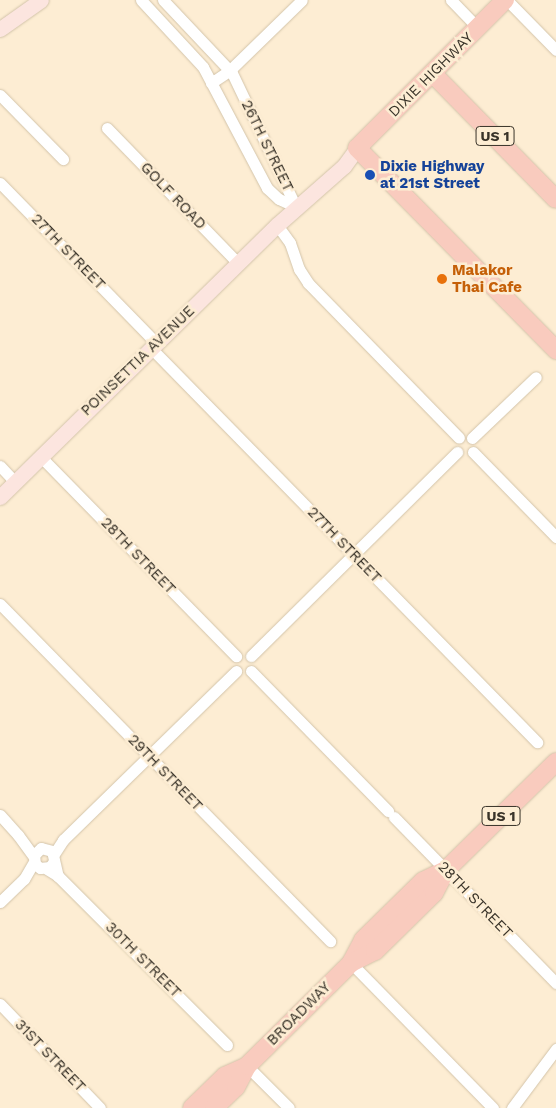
<!DOCTYPE html>
<html>
<head>
<meta charset="utf-8">
<style>
  body { margin:0 }
  #map { position:relative; width:556px; height:1108px; overflow:hidden; background:#fdedd3; font-family:"Work Sans",sans-serif }
  div>[style] { position:absolute }
  .roads { filter:drop-shadow(0 0 1px #d3c4aa) drop-shadow(0 0 1px #d3c4aa) }
  .street>* { height:11px; margin:-5.5px; padding:0 5.5px; transform-origin:5.5px; border-radius:5.5px; background:#fff }
  .secondary>* { height:15px; margin:-7.5px; padding:0 7.5px; transform-origin:7.5px; border-radius:7.5px; background:#fce5df }
  .primary>* { height:18px; margin:-9px; padding:0 9px; transform-origin:9px; border-radius:9px; background:#f9cbbe }
  .dots>* { width:14px; height:14px; translate:-50% -50%; box-sizing:border-box; border:2px solid #fdedd3; border-radius:50% }
  span { translate:-50% -50%; white-space:nowrap; text-align:center; line-height:1.15; -webkit-text-stroke:5px #fdedd3; paint-order:stroke }
  .shield-label span { padding:1px 4px; background:#fdedd3; border:1px solid; border-radius:4px; -webkit-text-stroke-width:0 }
  .shield-label { font-size:14px; color:#393329; font-weight:700 }
  .street-label { font-size:15px; color:#393329 }
  .transit-label { font-size:15px; color:#164399; font-weight:700 }
  .left { translate:0 -50%; text-align:left }
  .food-label { font-size:15px; color:#c56008; font-weight:700 }
</style>
</head>
<body>
<div id="map">
  <div class="roads">
    <div class="street">
      <div style="left:141px;top:0;width:91px;rotate:47.2deg"></div>
      <div style="left:203px;top:67px;width:137px;rotate:62.1deg"></div>
      <div style="left:267px;top:188px;width:16px;rotate:43deg"></div>
      <div style="left:279px;top:199px;width:19px;rotate:25deg"></div>
      <div style="left:163px;top:0;width:100px;rotate:46.6deg"></div>
      <div style="left:232px;top:73px;width:148px;rotate:64.5deg"></div>
      <div style="left:451px;top:0;width:39px;rotate:46deg"></div>
      <div style="left:507px;top:0;width:70px;rotate:45.6deg"></div>
      <div style="left:211px;top:83px;width:23px;rotate:-34deg"></div>
      <div style="left:230px;top:70px;width:100px;rotate:-44.2deg"></div>
      <div style="left:0;top:95px;width:90px;rotate:45.5deg"></div>
      <div style="left:107px;top:128px;width:188px;rotate:45.9deg"></div>
      <div style="left:0;top:183px;width:223px;rotate:45.7deg"></div>
      <div style="left:277px;top:225px;width:22px;rotate:54deg"></div>
      <div style="left:290px;top:243px;width:28px;rotate:71deg"></div>
      <div style="left:299px;top:269px;width:17px;rotate:57deg"></div>
      <div style="left:308px;top:283px;width:216px;rotate:45.7deg"></div>
      <div style="left:151px;top:348px;width:552px;rotate:45.59deg"></div>
      <div style="left:472px;top:438px;width:88px;rotate:-43.6deg"></div>
      <div style="left:473px;top:452px;width:119px;rotate:45.7deg"></div>
      <div style="left:41px;top:457px;width:279px;rotate:45.6deg"></div>
      <div style="left:0;top:466px;width:22px;rotate:47deg"></div>
      <div style="left:0;top:604px;width:472px;rotate:45.6deg"></div>
      <div style="left:251px;top:656px;width:290px;rotate:-44.7deg"></div>
      <div style="left:251px;top:671px;width:196px;rotate:45.6deg"></div>
      <div style="left:0;top:815px;width:27px;rotate:48deg"></div>
      <div style="left:18px;top:835px;width:27px;rotate:54deg"></div>
      <div style="left:394px;top:817px;width:232px;rotate:45.7deg"></div>
      <div style="left:54px;top:854px;width:17px;rotate:-57deg"></div>
      <div style="left:63px;top:840px;width:242px;rotate:-44.3deg"></div>
      <div style="left:54px;top:861px;width:7px;rotate:124deg"></div>
      <div style="left:50px;top:867px;width:10px;rotate:174deg"></div>
      <div style="left:40px;top:868px;width:6px;rotate:-141deg"></div>
      <div style="left:35px;top:864px;width:9px;rotate:-96deg"></div>
      <div style="left:34px;top:855px;width:10px;rotate:-45deg"></div>
      <div style="left:41px;top:848px;width:11px;rotate:15deg"></div>
      <div style="left:52px;top:851px;width:26px;rotate:77deg"></div>
      <div style="left:47px;top:869px;width:13px;rotate:32deg"></div>
      <div style="left:58px;top:876px;width:239px;rotate:45deg"></div>
      <div style="left:0;top:902px;width:33px;rotate:-44deg"></div>
      <div style="left:24px;top:879px;width:20px;rotate:-60deg"></div>
      <div style="left:351px;top:963px;width:203px;rotate:45.6deg"></div>
      <div style="left:0;top:1004px;width:144px;rotate:46.1deg"></div>
      <div style="left:247px;top:1066px;width:59px;rotate:45deg"></div>
      <div style="left:512px;top:1108px;width:74px;rotate:-53.3deg"></div>
    </div>
    <div class="secondary">
      <div style="left:0;top:29px;width:50px;rotate:-35.3deg"></div>
      <div style="left:0;top:497px;width:388px;rotate:-44.5deg"></div>
      <div style="left:277px;top:225px;width:89px;rotate:-41.4deg"></div>
      <div style="left:344px;top:166px;width:22px;rotate:-54deg"></div>
    </div>
    <div class="primary">
      <div style="left:505px;top:0;width:209px;rotate:135deg"></div>
      <div style="left:357px;top:148px;width:284px;rotate:45.4deg"></div>
      <div style="left:433px;top:74px;width:175px;rotate:45.5deg"></div>
      <div style="left:351px;top:963px;width:26px;rotate:-62deg"></div>
      <div style="left:363px;top:940px;width:84px;rotate:-44.5deg"></div>
      <div style="left:423px;top:881px;width:25px;rotate:-26deg"></div>
      <div style="left:446px;top:870px;width:154px;rotate:-44.5deg"></div>
      <div style="left:192px;top:1108px;width:46px;rotate:-44.1deg"></div>
      <div style="left:225px;top:1076px;width:24px;rotate:-24deg"></div>
      <div style="left:214px;top:1108px;width:30px;rotate:-44deg"></div>
      <div style="left:236px;top:1087px;width:24px;rotate:-62deg"></div>
      <div style="left:247px;top:1066px;width:146px;rotate:-44.7deg"></div>
      <div style="left:351px;top:963px;width:27px;rotate:-27deg"></div>
      <div style="left:375px;top:951px;width:83px;rotate:-44.5deg"></div>
      <div style="left:434px;top:893px;width:26px;rotate:-62deg"></div>
    </div>
  </div>
  <div class="dots">
    <div style="left:370px;top:175px;background:#1a4fb4"></div>
    <div style="left:442px;top:279px;background:#e8710a"></div>
  </div>
  <div class="shield-label">
    <span style="left:495px;top:136px">US 1</span>
    <span style="left:501px;top:816px">US 1</span>
  </div>
  <div class="street-label">
    <span style="left:431px;top:75px;rotate:-45deg">DIXIE HIGHWAY</span>
    <span style="left:267px;top:146px;rotate:64deg">26TH STREET</span>
    <span style="left:173px;top:196px;rotate:46deg">GOLF ROAD</span>
    <span style="left:68px;top:252px;rotate:46deg">27TH STREET</span>
    <span style="left:138px;top:361px;rotate:-44deg">POINSETTIA AVENUE</span>
    <span style="left:344px;top:545px;rotate:46deg">27TH STREET</span>
    <span style="left:138px;top:556px;rotate:46deg">28TH STREET</span>
    <span style="left:165px;top:773px;rotate:46deg">29TH STREET</span>
    <span style="left:475px;top:900px;rotate:46deg">28TH STREET</span>
    <span style="left:143px;top:960px;rotate:45deg">30TH STREET</span>
    <span style="left:299px;top:1014px;rotate:-45deg">BROADWAY</span>
    <span style="left:50px;top:1056px;rotate:46deg">31ST STREET</span>
  </div>
  <div class="transit-label">
    <span class="left" style="left:380px;top:175px">Dixie Highway<br>at 21st Street</span>
  </div>
  <div class="food-label">
    <span class="left" style="left:452px;top:279px">Malakor<br>Thai Cafe</span>
  </div>
</div>
</body>
</html>
